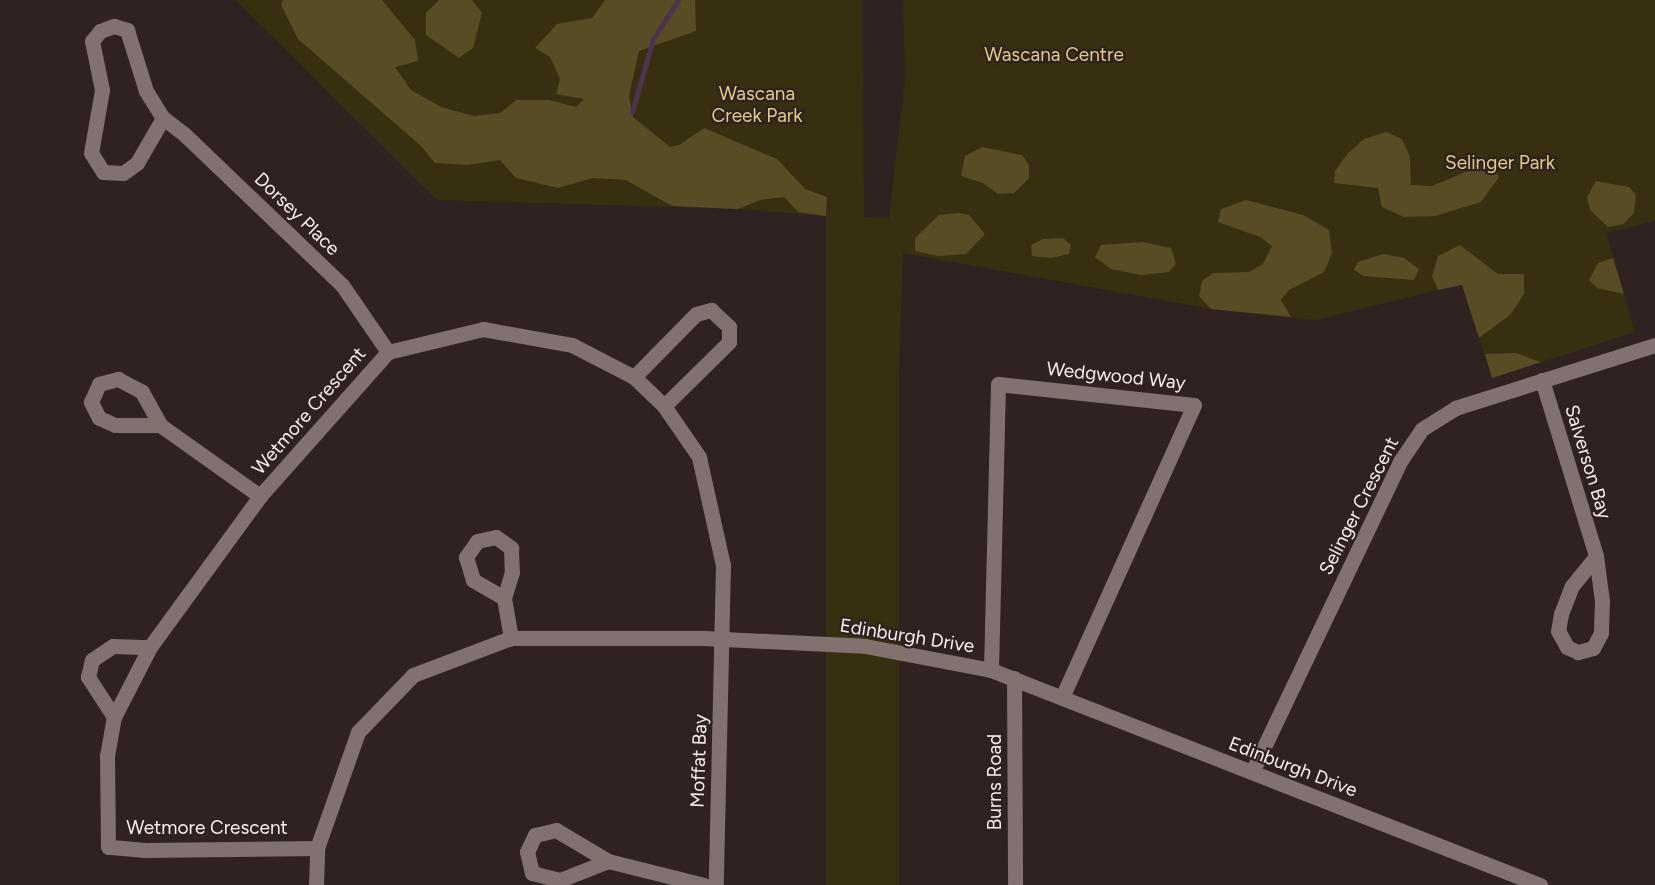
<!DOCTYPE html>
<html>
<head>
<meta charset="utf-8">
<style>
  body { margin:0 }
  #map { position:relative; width:1655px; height:885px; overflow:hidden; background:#2f2220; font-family:Figtree,sans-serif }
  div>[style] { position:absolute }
  .green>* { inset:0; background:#382f11 }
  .forest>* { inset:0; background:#584c25 }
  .stream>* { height:5px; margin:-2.5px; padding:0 2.5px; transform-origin:2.5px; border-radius:2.5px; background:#4e334f }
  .minor>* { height:15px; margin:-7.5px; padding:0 7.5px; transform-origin:7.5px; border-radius:7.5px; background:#81726f }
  span { translate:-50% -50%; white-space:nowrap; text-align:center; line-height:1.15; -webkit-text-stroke:4.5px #2f2220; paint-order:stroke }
  .park-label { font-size:19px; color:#e0cc89 }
  .street-label { font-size:19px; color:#f7eeed }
</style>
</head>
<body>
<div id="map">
  <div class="green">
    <div style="clip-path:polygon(235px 0,863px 0,864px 217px,889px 218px,905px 79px,903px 0,1655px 0,1655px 221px,1606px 233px,1635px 332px,1492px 378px,1462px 284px,1316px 320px,1211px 309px,903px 253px,899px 372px,899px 885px,826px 885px,826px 216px,738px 209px,437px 200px)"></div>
  </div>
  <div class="forest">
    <div style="clip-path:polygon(283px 0,382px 0,415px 40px,418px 61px,395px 67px,411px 90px,441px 107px,474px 116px,500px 113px,516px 100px,549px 100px,576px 107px,584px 99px,556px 94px,560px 79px,550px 57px,535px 48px,557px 24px,592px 18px,605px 0,695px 0,696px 31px,639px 51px,629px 96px,633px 117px,670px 147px,679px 145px,704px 128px,777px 159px,805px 189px,827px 197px,826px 216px,798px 212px,784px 197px,760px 200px,738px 209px,672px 206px,626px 180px,593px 178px,558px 188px,516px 178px,500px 160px,467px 165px,435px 163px,421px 146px,298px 39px,281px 5px)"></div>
    <div style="clip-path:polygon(439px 0,472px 0,482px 13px,473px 48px,459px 58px,426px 35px,426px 13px)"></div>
    <div style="clip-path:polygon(1386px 132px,1402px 139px,1410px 157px,1411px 185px,1432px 186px,1482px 165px,1493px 166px,1499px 177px,1481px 202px,1435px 216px,1404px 217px,1382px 207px,1378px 188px,1334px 183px,1335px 171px,1348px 153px,1364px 139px)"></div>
    <div style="clip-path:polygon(982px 147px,1022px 155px,1029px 165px,1029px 178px,1014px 193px,998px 194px,983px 183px,961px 176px,965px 156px)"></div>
    <div style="clip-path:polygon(1596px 181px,1629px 187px,1636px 195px,1634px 213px,1623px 224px,1608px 227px,1590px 210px,1587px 197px)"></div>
    <div style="clip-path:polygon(1246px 200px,1303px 215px,1329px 230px,1332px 253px,1324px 272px,1289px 290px,1281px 300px,1291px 317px,1211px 309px,1199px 296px,1202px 281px,1213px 273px,1249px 272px,1263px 264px,1272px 246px,1260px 237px,1218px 222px,1221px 209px)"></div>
    <div style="clip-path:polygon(958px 213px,969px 215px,985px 234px,966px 254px,938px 256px,915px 251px,915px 238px,939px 215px)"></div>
    <div style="clip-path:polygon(1063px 238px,1071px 245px,1069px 254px,1051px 258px,1032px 256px,1031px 245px,1043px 239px)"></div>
    <div style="clip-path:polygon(1143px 242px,1171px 248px,1176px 264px,1169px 272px,1141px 275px,1111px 269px,1095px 257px,1101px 245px)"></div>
    <div style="clip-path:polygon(1460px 245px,1498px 274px,1524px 274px,1524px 294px,1511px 314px,1479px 338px,1462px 285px,1438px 290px,1432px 276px,1438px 256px)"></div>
    <div style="clip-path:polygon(1383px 254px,1404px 258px,1419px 269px,1414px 280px,1364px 276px,1354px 270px,1358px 262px)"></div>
    <div style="clip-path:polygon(1613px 258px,1624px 294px,1597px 288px,1589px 280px,1598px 263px)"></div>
    <div style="clip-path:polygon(1516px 353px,1541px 362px,1492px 378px,1485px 354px)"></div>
  </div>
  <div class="stream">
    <div style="left:632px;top:112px;width:76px;rotate:-74deg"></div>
    <div style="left:653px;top:39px;width:46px;rotate:-57.3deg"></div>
  </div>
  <div class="minor">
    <div style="left:163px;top:118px;width:52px;rotate:120deg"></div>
    <div style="left:137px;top:163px;width:17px;rotate:144deg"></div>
    <div style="left:123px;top:173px;width:20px;rotate:-177deg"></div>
    <div style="left:103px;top:172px;width:22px;rotate:-122deg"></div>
    <div style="left:91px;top:153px;width:64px;rotate:-80.1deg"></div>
    <div style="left:102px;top:90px;width:50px;rotate:-101.5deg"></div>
    <div style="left:92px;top:41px;width:13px;rotate:-51deg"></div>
    <div style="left:100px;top:31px;width:15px;rotate:-20deg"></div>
    <div style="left:114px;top:26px;width:14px;rotate:17deg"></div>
    <div style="left:127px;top:30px;width:64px;rotate:72.7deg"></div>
    <div style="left:146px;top:91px;width:32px;rotate:58deg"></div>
    <div style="left:163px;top:118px;width:26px;rotate:37deg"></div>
    <div style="left:184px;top:134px;width:219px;rotate:43.7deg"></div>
    <div style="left:342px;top:285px;width:81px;rotate:55.5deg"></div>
    <div style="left:634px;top:377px;width:88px;rotate:-45.5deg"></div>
    <div style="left:696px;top:314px;width:16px;rotate:-15deg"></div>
    <div style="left:711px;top:310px;width:25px;rotate:43deg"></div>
    <div style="left:729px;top:327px;width:15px;rotate:90deg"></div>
    <div style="left:729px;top:342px;width:91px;rotate:135.4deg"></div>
    <div style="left:1542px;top:380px;width:184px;rotate:72.9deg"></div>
    <div style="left:1596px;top:556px;width:45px;rotate:82.4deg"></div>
    <div style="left:1602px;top:601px;width:32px;rotate:92deg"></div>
    <div style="left:1601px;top:633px;width:17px;rotate:118deg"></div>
    <div style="left:1593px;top:648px;width:16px;rotate:165deg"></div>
    <div style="left:1578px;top:652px;width:12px;rotate:-156deg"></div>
    <div style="left:1567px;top:647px;width:18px;rotate:-119deg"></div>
    <div style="left:1558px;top:631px;width:17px;rotate:-80deg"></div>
    <div style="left:1561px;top:614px;width:30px;rotate:-69deg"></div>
    <div style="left:1572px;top:586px;width:38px;rotate:-51deg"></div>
    <div style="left:160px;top:425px;width:45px;rotate:180deg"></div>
    <div style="left:115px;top:425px;width:17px;rotate:-156deg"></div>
    <div style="left:99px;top:418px;width:18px;rotate:-117deg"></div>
    <div style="left:91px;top:402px;width:20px;rotate:-66deg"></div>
    <div style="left:99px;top:384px;width:20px;rotate:-15deg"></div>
    <div style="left:118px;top:379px;width:27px;rotate:28deg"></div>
    <div style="left:142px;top:392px;width:38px;rotate:61deg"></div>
    <div style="left:160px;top:425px;width:123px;rotate:35.4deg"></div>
    <div style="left:504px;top:598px;width:36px;rotate:-150deg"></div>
    <div style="left:473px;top:580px;width:24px;rotate:-107deg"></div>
    <div style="left:466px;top:557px;width:19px;rotate:-55deg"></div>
    <div style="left:477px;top:541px;width:19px;rotate:-12deg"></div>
    <div style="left:496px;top:537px;width:19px;rotate:36deg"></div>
    <div style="left:511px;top:548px;width:24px;rotate:88deg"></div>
    <div style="left:512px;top:572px;width:27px;rotate:107deg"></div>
    <div style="left:504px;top:598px;width:41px;rotate:80.1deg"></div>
    <div style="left:991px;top:670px;width:286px;rotate:-88.6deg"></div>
    <div style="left:998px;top:384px;width:197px;rotate:6.1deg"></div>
    <div style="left:1194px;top:405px;width:321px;rotate:114.3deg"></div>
    <div style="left:1014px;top:678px;width:207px;rotate:89.7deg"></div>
    <div style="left:114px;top:717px;width:48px;rotate:-123deg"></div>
    <div style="left:88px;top:677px;width:17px;rotate:-77deg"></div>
    <div style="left:92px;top:660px;width:25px;rotate:-34deg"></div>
    <div style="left:113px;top:646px;width:37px;rotate:2deg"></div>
    <div style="left:1252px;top:772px;width:346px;rotate:-64.5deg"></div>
    <div style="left:1401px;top:460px;width:37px;rotate:-56deg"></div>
    <div style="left:1422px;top:429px;width:39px;rotate:-32deg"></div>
    <div style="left:1455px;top:408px;width:210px;rotate:-17.5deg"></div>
    <div style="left:317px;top:848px;width:172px;rotate:179.3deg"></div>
    <div style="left:145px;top:850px;width:37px;rotate:-175deg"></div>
    <div style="left:108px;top:847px;width:91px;rotate:-90.6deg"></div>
    <div style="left:107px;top:756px;width:40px;rotate:-80deg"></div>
    <div style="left:114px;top:717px;width:79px;rotate:-62.8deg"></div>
    <div style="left:150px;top:647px;width:187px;rotate:-53.9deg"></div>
    <div style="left:260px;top:496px;width:193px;rotate:-48.4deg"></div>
    <div style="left:388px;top:352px;width:98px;rotate:-13.6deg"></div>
    <div style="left:483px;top:329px;width:90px;rotate:10.2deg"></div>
    <div style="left:572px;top:345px;width:70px;rotate:27.3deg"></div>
    <div style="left:634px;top:377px;width:42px;rotate:44deg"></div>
    <div style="left:664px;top:406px;width:62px;rotate:55.5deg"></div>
    <div style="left:699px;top:457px;width:111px;rotate:77.5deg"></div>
    <div style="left:723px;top:565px;width:320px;rotate:91.3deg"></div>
    <div style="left:608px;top:861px;width:52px;rotate:158.4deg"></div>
    <div style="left:560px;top:880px;width:29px;rotate:-166deg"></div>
    <div style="left:532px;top:873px;width:22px;rotate:-103deg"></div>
    <div style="left:527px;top:852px;width:19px;rotate:-65deg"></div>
    <div style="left:535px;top:835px;width:22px;rotate:-13deg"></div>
    <div style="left:556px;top:830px;width:61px;rotate:30.8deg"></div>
    <div style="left:608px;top:861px;width:99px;rotate:14deg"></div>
    <div style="left:316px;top:885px;width:37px;rotate:-88deg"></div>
    <div style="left:317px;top:848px;width:123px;rotate:-70.5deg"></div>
    <div style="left:358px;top:732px;width:79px;rotate:-46deg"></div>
    <div style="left:413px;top:675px;width:105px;rotate:-20.7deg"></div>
    <div style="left:511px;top:638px;width:193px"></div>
    <div style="left:704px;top:638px;width:161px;rotate:2.8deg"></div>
    <div style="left:865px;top:646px;width:128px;rotate:10.8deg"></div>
    <div style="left:991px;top:670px;width:590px;rotate:21.39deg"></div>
  </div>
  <div class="park-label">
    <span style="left:1054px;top:55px">Wascana Centre</span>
    <span style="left:757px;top:105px">Wascana<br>Creek Park</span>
    <span style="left:1500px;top:163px">Selinger Park</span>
  </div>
  <div class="street-label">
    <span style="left:297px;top:214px;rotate:44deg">Dorsey Place</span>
    <span style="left:1116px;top:376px;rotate:6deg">Wedgwood Way</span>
    <span style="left:309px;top:411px;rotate:-49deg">Wetmore Crescent</span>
    <span style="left:1588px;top:462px;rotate:73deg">Salverson Bay</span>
    <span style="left:1359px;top:506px;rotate:-63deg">Selinger Crescent</span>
    <span style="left:907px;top:636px;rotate:9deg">Edinburgh Drive</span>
    <span style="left:699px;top:761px;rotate:-88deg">Moffat Bay</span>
    <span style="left:1293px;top:767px;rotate:21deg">Edinburgh Drive</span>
    <span style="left:995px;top:782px;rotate:-90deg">Burns Road</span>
    <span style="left:207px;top:828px">Wetmore Crescent</span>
  </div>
</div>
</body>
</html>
